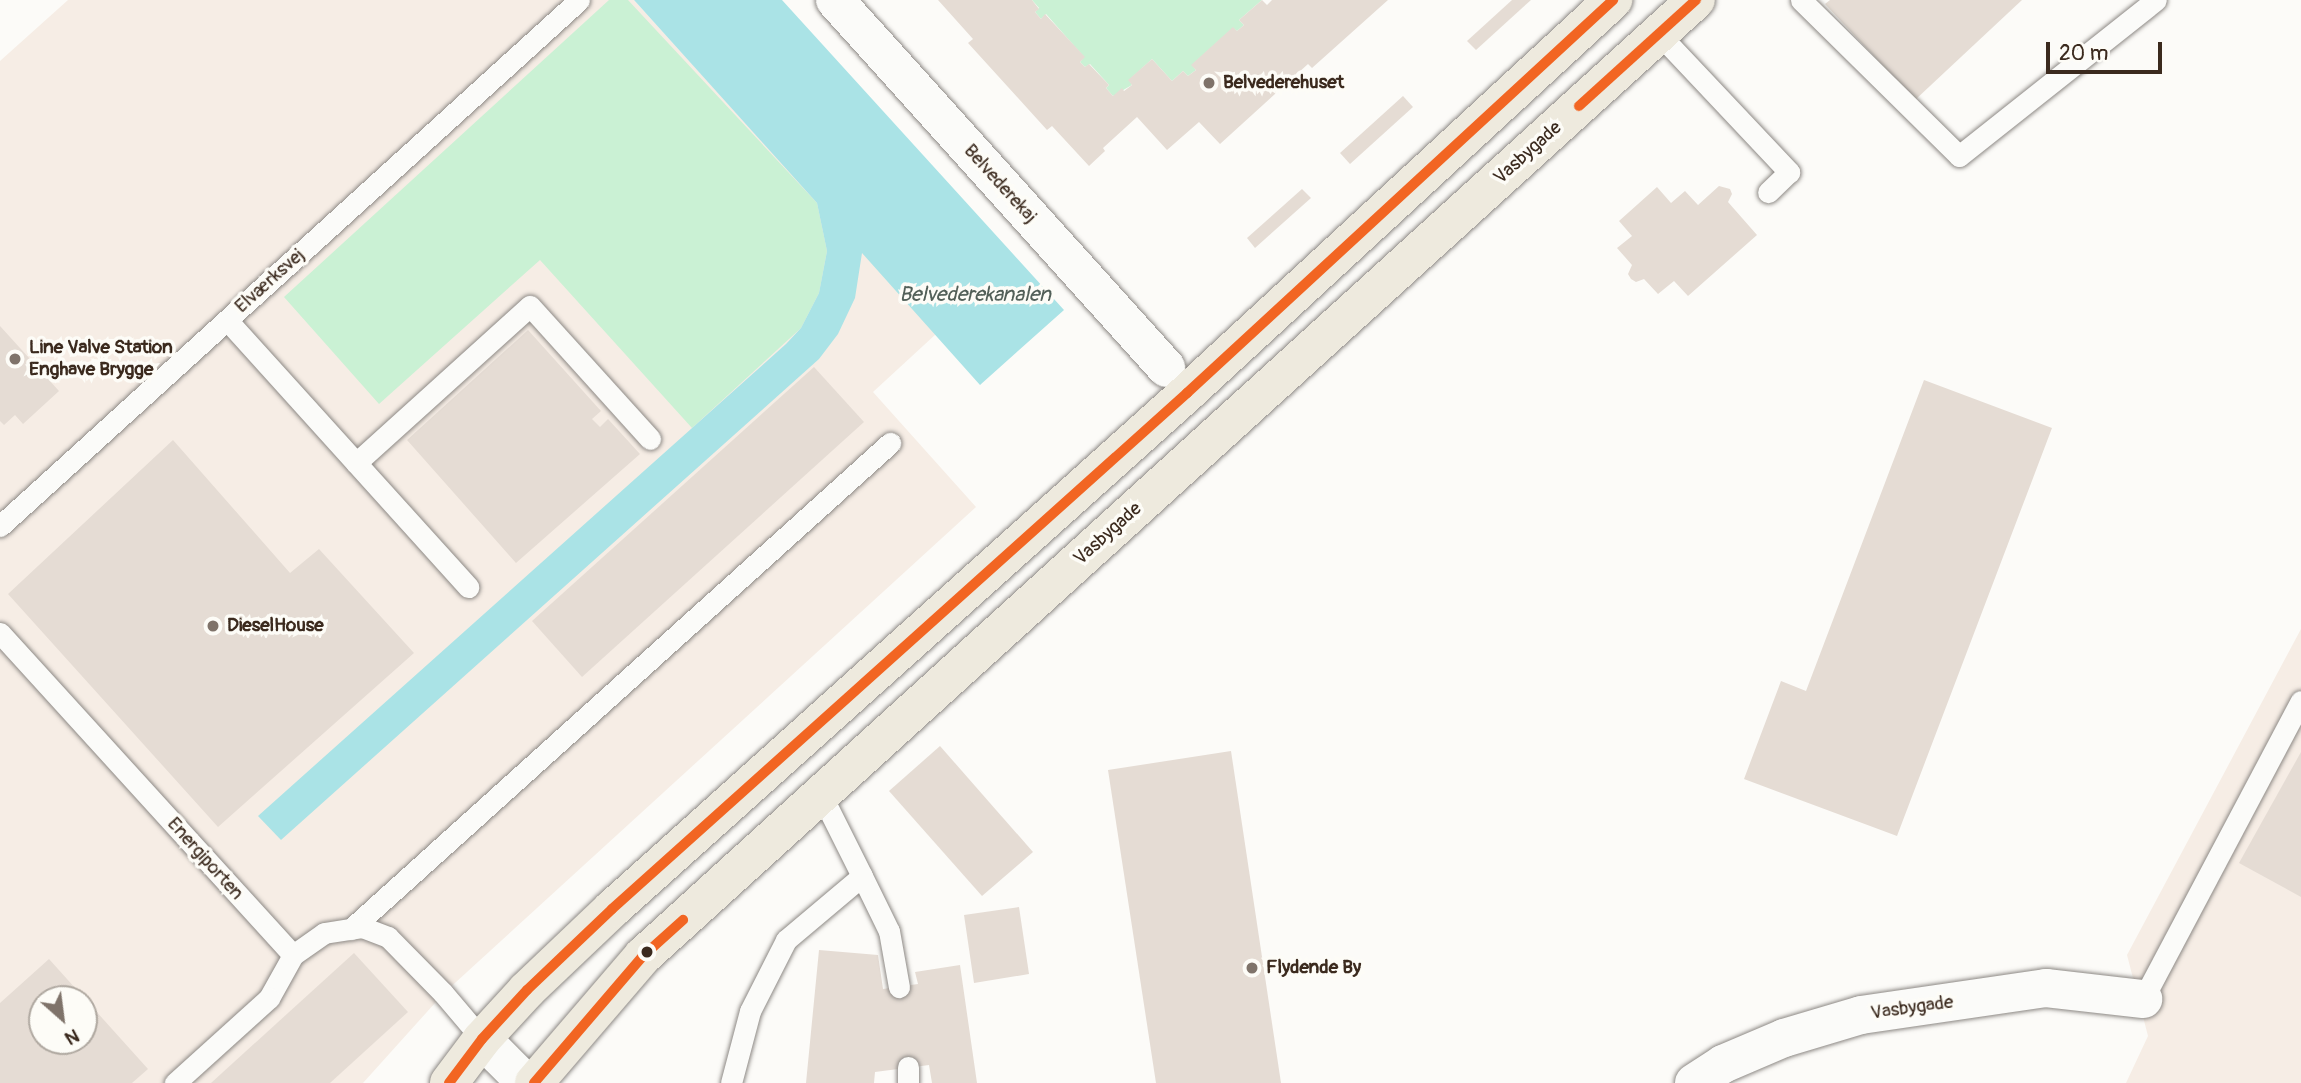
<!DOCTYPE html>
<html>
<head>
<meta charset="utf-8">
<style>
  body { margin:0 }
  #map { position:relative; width:2301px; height:1083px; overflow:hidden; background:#fcfbf8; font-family:Pangolin,sans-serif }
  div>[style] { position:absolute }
  .built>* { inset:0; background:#f6ede5 }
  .green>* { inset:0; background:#caf1d4 }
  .water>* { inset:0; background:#aae3e6 }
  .building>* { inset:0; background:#e5dcd4 }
  .roads { filter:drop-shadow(0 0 2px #8d8985) drop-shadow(0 0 2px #8d8985) }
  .lane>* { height:21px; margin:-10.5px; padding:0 10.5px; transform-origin:10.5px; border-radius:10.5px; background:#fbfbf9 }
  .street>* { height:38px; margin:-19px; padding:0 19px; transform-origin:19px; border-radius:19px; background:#fbfbf9 }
  .primary>* { height:38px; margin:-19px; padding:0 19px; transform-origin:19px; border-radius:19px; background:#eeeade }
  .bus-1>* { height:10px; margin:-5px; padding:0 5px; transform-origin:5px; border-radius:5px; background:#f26522 }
  .dots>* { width:19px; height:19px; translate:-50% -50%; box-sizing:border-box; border:4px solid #fdfcf7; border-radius:50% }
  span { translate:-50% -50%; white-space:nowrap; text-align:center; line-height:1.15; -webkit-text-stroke:7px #fdfcf7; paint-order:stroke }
  .poi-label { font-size:19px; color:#3b2a1e; font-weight:700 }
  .left { translate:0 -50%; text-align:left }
  .street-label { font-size:19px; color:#3b2a1e }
  .water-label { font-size:21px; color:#525f58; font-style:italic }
  .north { position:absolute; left:28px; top:985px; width:70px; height:70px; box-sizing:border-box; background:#fdfcf7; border:2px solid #afa8a0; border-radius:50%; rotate:152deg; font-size:19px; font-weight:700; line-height:28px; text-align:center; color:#3b2a1e }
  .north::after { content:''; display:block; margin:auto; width:24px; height:32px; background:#7f736a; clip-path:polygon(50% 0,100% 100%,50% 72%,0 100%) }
  .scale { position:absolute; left:2046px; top:42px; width:116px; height:32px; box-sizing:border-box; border:4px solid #3b2a1e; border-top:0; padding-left:9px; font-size:21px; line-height:24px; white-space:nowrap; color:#3b2a1e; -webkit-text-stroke:5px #fdfcf7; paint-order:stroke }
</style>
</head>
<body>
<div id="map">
  <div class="built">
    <div style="clip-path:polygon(evenodd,68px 0,634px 0,936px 334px,873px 392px,976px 507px,444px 993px,363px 1083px,0 1083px,0 61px,68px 0,42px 999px,84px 999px,84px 1041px,42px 1041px,42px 999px)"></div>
    <div style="clip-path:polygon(2301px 629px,2301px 1083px,2126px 1083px,2148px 1036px,2127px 955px)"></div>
  </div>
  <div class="green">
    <div style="clip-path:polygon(609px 0,628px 0,817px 203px,827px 251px,819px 293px,801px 328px,692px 428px,540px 260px,379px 404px,284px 297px)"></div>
    <div style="clip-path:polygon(1032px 0,1262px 0,1239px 20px,1244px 25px,1237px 31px,1233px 28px,1192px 65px,1196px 70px,1188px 76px,1183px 71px,1172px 81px,1152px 59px,1129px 80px,1132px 85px,1113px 96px,1106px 88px,1109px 85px,1090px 64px,1085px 67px,1080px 62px,1084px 57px,1046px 14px,1041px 19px,1035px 12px,1039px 8px)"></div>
  </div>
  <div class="water">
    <div style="clip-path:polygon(634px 0,782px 0,1064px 310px,980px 385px,862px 253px,855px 298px,838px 334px,819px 359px,281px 840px,258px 816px,786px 344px,801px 328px,819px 293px,827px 251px,817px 203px)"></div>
  </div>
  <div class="building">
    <div style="clip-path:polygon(938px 0,1032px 0,1039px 9px,1035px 12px,1041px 19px,1045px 14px,1085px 57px,1080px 62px,1085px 67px,1089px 64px,1109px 85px,1106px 88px,1113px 96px,1122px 88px,1124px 91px,1132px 85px,1128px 80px,1152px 59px,1172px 81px,1183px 71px,1188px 76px,1196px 70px,1191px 65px,1233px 27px,1237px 31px,1244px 25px,1239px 20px,1262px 0,1267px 5px,1272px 0,1388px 0,1312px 68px,1308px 64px,1220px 144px,1199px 122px,1167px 150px,1137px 117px,1103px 148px,1105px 151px,1089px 166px,1052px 126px,1047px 130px,968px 43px,973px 39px)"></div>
    <div style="clip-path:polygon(1512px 0,1531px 0,1476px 50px,1467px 41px)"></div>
    <div style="clip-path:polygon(1830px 0,2022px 0,1915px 100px,1825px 4px)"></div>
    <div style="clip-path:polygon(1403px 96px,1413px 107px,1350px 164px,1340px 153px)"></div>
    <div style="clip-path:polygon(1719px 186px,1730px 189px,1732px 194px,1728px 202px,1757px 235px,1688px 296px,1674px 281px,1658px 294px,1644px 279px,1636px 282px,1631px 279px,1628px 274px,1632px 265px,1617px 248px,1632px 236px,1619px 221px,1657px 187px,1671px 203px,1685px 191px,1698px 205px)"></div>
    <div style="clip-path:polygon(1302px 189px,1311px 198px,1255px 248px,1247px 238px)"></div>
    <div style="clip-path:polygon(0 326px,59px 391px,23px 424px,15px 415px,4px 425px,0 421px)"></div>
    <div style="clip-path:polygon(528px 330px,601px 411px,592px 419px,600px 427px,608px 419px,640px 454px,516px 563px,407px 440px)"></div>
    <div style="clip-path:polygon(814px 367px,864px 422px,582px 677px,532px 621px)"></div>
    <div style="clip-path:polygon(1924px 380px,2052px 428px,1897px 836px,1744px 779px,1781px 681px,1806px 691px)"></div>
    <div style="clip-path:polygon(173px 440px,290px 573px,319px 549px,414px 653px,218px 827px,8px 594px)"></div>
    <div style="clip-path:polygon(940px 746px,1033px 852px,982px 896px,889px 791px)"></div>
    <div style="clip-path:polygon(1231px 751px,1281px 1083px,1156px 1083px,1108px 770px)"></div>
    <div style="clip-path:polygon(2301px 752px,2301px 897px,2239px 863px)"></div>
    <div style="clip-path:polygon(1019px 907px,1029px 974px,974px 983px,964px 915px)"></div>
    <div style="clip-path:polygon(819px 950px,878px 955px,883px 989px,918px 984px,915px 972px,960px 965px,977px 1083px,932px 1083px,929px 1065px,875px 1072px,874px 1083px,806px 1083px)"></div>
    <div style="clip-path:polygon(354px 953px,408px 1012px,330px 1083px,211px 1083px)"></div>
    <div style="clip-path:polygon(evenodd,49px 959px,148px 1069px,132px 1083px,0 1083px,0 1003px,49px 959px,42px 999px,84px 999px,84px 1041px,42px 1041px,42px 999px)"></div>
  </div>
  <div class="roads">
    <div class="lane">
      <div style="left:1801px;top:0;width:222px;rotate:44.6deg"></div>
      <div style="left:1959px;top:156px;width:251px;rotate:-38.4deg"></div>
      <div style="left:1659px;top:34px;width:190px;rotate:46.7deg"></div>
      <div style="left:1789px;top:172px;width:29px;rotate:136deg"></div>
      <div style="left:227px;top:320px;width:360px;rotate:47.9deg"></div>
      <div style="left:356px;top:463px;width:234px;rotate:-42.1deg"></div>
      <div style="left:530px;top:306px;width:179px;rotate:47.9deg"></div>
      <div style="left:0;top:526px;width:782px;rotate:-42.25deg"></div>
      <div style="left:0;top:633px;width:435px;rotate:47.7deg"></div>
      <div style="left:293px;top:955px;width:49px;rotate:119.2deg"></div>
      <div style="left:269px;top:998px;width:127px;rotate:137.9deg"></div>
      <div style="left:862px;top:876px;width:61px;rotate:63.9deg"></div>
      <div style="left:889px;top:931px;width:57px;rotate:79.9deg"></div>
      <div style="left:351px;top:929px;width:726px;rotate:-42.04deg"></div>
      <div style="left:293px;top:955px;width:38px;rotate:-35deg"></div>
      <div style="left:324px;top:933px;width:38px;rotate:-9deg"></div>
      <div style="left:362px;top:927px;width:28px;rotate:21deg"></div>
      <div style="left:388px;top:937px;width:78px;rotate:45.5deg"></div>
      <div style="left:443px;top:993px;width:60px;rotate:49.7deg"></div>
      <div style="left:2143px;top:999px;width:337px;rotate:-62.1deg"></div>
      <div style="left:731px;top:1083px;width:74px;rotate:-75.2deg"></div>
      <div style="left:750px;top:1011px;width:80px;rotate:-63.1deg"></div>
      <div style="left:786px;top:940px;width:99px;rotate:-40.1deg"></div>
      <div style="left:862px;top:876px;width:92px;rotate:-116.6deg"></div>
      <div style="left:908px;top:1083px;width:16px;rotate:-90deg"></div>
    </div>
    <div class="street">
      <div style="left:835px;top:0;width:495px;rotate:48deg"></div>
      <div style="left:482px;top:1039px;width:62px;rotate:45deg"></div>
      <div style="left:1694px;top:1083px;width:35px;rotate:-33deg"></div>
      <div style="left:1723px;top:1064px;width:66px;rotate:-23.1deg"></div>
      <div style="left:1784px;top:1038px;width:80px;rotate:-16.6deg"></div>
      <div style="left:1861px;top:1015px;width:187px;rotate:-8.3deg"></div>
      <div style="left:2046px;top:988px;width:98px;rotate:6.5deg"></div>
    </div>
    <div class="primary">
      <div style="left:449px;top:1083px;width:55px;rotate:-53.1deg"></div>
      <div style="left:482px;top:1039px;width:67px;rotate:-47.4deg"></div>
      <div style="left:527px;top:990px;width:117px;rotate:-43.6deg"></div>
      <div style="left:612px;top:909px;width:773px;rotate:-41.9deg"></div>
      <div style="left:1187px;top:393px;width:580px;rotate:-42.69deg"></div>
      <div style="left:534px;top:1083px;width:167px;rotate:-49.4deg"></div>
      <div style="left:643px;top:956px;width:1422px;rotate:-42.24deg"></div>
    </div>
  </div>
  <div class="bus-1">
    <div style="left:1579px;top:106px;width:158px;rotate:-42.2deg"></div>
    <div style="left:449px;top:1083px;width:55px;rotate:-53.1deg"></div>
    <div style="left:482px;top:1039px;width:67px;rotate:-47.4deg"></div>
    <div style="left:527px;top:990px;width:117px;rotate:-43.6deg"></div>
    <div style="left:612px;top:909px;width:773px;rotate:-41.9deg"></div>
    <div style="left:1187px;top:393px;width:580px;rotate:-42.69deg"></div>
    <div style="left:534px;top:1083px;width:167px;rotate:-49.4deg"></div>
    <div style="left:643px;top:956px;width:54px;rotate:-42deg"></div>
  </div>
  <div class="dots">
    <div style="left:1209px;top:83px;background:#7f736a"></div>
    <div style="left:15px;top:359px;background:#7f736a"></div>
    <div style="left:213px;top:626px;background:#7f736a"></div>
    <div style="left:647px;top:952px;background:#3b2a1e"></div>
    <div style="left:1252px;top:968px;background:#7f736a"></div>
  </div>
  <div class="poi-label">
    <span class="left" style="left:1223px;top:83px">Belvederehuset</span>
    <span class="left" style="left:29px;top:359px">Line Valve Station<br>Enghave Brygge</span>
    <span class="left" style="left:227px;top:626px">DieselHouse</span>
    <span class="left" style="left:1266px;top:968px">Flydende By</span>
  </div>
  <div class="street-label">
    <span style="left:1528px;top:153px;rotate:-42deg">Vasbygade</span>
    <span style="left:1000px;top:184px;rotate:48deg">Belvederekaj</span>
    <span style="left:270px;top:281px;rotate:-42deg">Elværksvej</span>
    <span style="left:1108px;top:534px;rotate:-42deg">Vasbygade</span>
    <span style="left:205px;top:859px;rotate:48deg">Energiporten</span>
    <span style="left:1912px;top:1008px;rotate:-8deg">Vasbygade</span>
  </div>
  <div class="water-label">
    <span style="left:975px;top:295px">Belvederekanalen</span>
  </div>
  <div class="north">N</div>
  <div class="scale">20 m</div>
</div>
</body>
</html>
